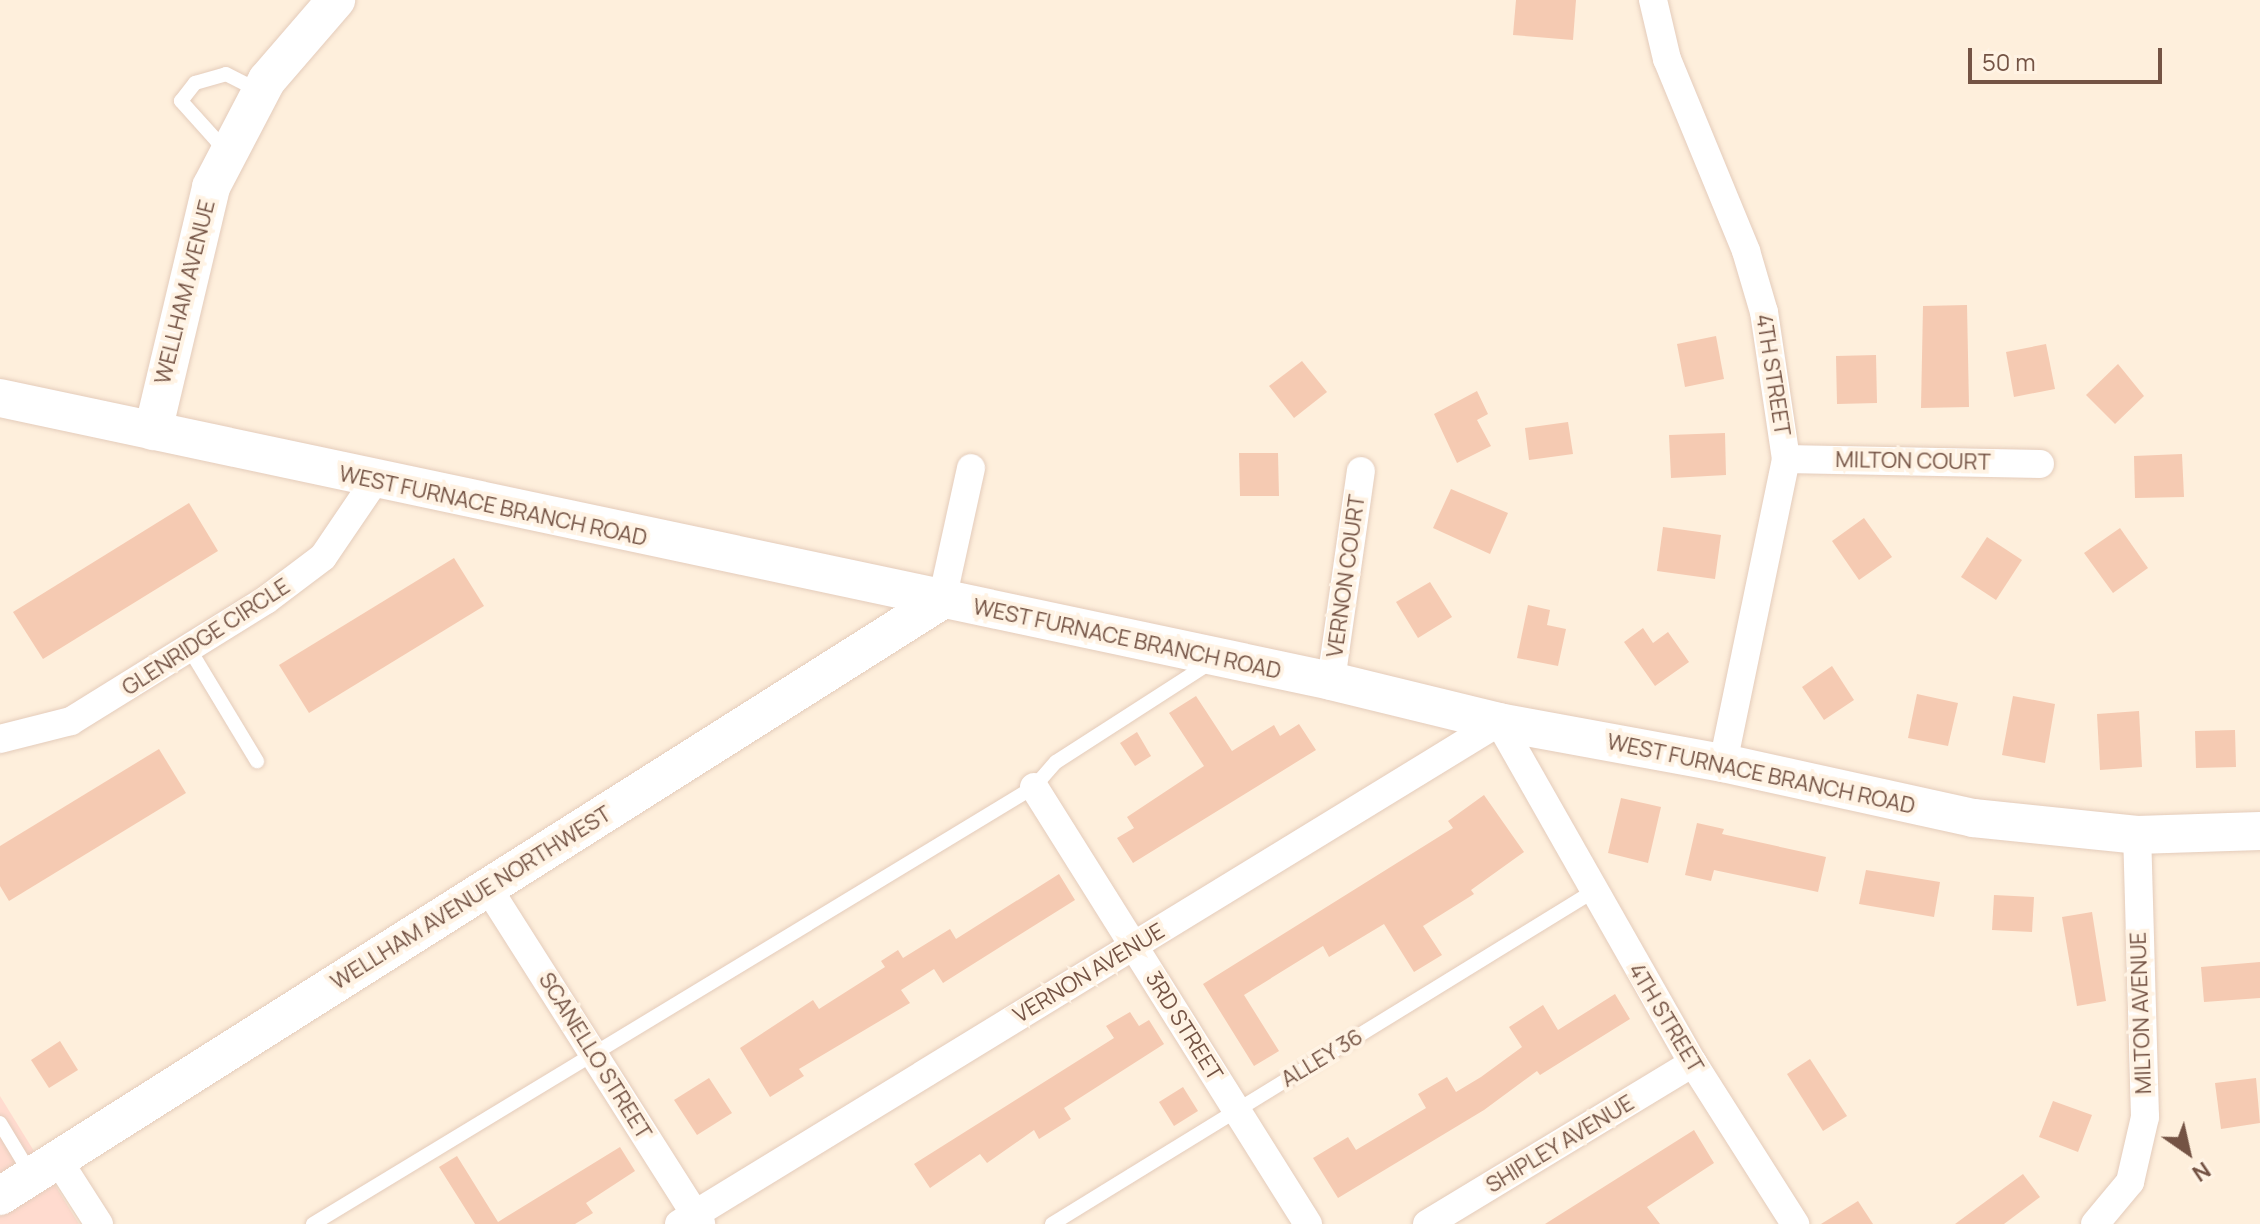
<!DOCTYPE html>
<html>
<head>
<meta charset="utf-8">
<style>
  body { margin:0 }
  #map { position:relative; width:2260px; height:1224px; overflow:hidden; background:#feefdc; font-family:Manrope,sans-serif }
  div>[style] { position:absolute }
  .commercial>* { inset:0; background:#ffdbcf }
  .building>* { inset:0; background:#f5cab2 }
  .roads { filter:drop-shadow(0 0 2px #e4ccbb) drop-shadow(0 0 2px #e4ccbb) }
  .lane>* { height:14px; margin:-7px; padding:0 7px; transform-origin:7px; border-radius:7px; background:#fff }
  .street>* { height:28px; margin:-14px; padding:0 14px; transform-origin:14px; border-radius:14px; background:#fff }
  .secondary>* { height:38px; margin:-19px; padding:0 19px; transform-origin:19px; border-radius:19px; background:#fff }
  span { translate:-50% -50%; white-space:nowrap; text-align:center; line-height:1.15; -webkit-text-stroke:8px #fff3e4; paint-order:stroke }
  .street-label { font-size:22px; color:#745344 }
  .north { position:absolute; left:2148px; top:1112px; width:80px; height:80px; -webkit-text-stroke:6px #fff3e4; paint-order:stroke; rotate:146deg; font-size:22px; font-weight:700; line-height:32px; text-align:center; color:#745344 }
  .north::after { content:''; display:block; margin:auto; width:28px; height:36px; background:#745344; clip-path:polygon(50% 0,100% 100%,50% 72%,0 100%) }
  .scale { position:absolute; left:1968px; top:48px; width:194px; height:36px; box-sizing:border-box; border:4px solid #745344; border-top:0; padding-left:10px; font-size:24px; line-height:28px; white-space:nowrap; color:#745344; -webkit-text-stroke:6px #fff3e4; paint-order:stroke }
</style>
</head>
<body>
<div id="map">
  <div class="commercial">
    <div style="clip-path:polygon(0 1096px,79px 1224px,0 1224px)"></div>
  </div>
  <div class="building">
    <div style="clip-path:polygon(1516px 0,1576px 0,1573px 40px,1513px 35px)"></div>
    <div style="clip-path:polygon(1967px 305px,1969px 407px,1921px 408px,1923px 306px)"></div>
    <div style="clip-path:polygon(1716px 336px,1724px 379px,1685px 387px,1677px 344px)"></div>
    <div style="clip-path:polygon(2046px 344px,2055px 389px,2014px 397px,2006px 352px)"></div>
    <div style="clip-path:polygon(1876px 355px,1877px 403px,1837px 404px,1836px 356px)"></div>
    <div style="clip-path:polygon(1302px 361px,1327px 392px,1294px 418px,1269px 386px)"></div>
    <div style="clip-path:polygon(2118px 364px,2144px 396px,2115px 424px,2086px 395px)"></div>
    <div style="clip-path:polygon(1477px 391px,1488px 414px,1477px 420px,1491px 446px,1457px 463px,1434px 414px)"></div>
    <div style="clip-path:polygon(1568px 422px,1573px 454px,1529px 460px,1525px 428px)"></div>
    <div style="clip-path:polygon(1725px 433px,1726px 475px,1671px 478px,1669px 435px)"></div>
    <div style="clip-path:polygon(1239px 453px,1278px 453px,1279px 496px,1240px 496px)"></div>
    <div style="clip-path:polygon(2182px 454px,2184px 497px,2135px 498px,2134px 456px)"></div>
    <div style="clip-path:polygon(1451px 489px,1508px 513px,1490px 554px,1433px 528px)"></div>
    <div style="clip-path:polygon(189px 503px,218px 551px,43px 659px,13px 612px)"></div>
    <div style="clip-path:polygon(1864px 518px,1892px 557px,1859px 580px,1832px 541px)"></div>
    <div style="clip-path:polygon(1663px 527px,1721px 535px,1715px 579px,1657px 571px)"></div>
    <div style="clip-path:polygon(2120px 528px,2148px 568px,2113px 593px,2084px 553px)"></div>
    <div style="clip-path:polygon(1987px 537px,2022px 560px,1996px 600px,1961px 577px)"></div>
    <div style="clip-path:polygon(454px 558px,484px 606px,309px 713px,279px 665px)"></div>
    <div style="clip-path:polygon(1430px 582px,1452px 617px,1418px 638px,1396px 602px)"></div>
    <div style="clip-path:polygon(1528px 605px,1550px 610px,1547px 625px,1566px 629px,1558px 666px,1517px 658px)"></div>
    <div style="clip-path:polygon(1643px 628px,1653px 643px,1668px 632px,1689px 662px,1655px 686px,1624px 642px)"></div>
    <div style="clip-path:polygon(1832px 666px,1854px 700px,1824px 720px,1802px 687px)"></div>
    <div style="clip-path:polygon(1917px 694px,1958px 703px,1948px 746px,1908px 738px)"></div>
    <div style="clip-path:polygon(1196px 696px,1232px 751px,1274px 725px,1280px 736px,1299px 724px,1316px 750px,1133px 863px,1117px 838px,1134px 828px,1127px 817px,1204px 766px,1169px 713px)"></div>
    <div style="clip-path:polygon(2013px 696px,2055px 704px,2045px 763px,2002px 755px)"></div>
    <div style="clip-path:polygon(2139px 711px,2142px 767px,2100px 770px,2097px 714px)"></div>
    <div style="clip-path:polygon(2235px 730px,2236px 767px,2196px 768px,2195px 731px)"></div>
    <div style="clip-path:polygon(1137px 732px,1151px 756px,1135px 766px,1120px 743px)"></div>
    <div style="clip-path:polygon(159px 749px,186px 793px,9px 901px,0 886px,0 846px)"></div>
    <div style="clip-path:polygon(1484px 795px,1524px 852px,1471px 890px,1474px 894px,1423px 926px,1442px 955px,1414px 972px,1384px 924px,1329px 957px,1323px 946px,1244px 995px,1279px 1051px,1254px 1066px,1203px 984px,1453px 828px,1448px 821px)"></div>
    <div style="clip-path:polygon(1621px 798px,1661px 807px,1648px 863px,1608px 853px)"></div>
    <div style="clip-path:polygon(1697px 823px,1724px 829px,1722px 834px,1826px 857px,1818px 892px,1714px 870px,1711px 881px,1685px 875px)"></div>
    <div style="clip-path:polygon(1866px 870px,1940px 882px,1934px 917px,1859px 904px)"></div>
    <div style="clip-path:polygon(1059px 874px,1075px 900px,943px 983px,934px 969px,901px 990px,910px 1003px,799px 1069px,804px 1076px,770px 1097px,740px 1048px,813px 1000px,819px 1009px,885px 967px,881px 961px,898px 950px,903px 958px,950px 929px,956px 939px)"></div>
    <div style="clip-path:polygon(1994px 895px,2034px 897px,2032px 932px,1992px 930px)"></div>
    <div style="clip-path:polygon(2092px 912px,2106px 1001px,2077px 1006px,2062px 917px)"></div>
    <div style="clip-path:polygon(2260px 962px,2260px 998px,2204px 1002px,2201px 967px)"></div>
    <div style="clip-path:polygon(1615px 994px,1630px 1019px,1540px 1075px,1537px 1071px,1484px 1110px,1338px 1198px,1313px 1158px,1348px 1137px,1356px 1150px,1426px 1108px,1418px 1094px,1447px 1077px,1456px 1092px,1481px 1077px,1522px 1047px,1509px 1027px,1543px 1005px,1558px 1030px)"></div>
    <div style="clip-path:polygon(1130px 1012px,1139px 1026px,1149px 1020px,1164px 1044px,1064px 1108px,1071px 1119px,1039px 1139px,1034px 1130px,987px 1163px,980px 1154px,930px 1188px,914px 1164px,1114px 1038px,1106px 1026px)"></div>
    <div style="clip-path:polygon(60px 1041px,78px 1070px,49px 1088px,31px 1060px)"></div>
    <div style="clip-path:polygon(1810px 1059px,1847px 1116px,1823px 1131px,1787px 1074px)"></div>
    <div style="clip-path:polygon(709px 1078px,732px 1113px,697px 1135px,674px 1100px)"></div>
    <div style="clip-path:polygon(2256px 1078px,2260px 1123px,2221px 1129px,2215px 1083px)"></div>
    <div style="clip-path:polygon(1183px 1087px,1198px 1111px,1174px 1126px,1159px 1102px)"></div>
    <div style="clip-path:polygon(2053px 1101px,2092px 1115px,2078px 1152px,2039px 1137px)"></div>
    <div style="clip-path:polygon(1694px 1130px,1714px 1163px,1647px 1207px,1660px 1224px,1545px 1224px)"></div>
    <div style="clip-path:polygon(620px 1147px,635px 1171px,586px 1203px,593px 1213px,575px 1224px,475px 1224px,439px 1167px,457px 1156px,498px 1222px)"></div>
    <div style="clip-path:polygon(2023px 1174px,2040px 1197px,2004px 1224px,1955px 1224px)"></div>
    <div style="clip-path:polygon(1858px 1201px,1873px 1224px,1821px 1224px)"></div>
  </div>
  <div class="roads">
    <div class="lane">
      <div style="left:223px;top:156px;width:16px;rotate:-112deg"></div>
      <div style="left:217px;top:141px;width:54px;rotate:-132deg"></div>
      <div style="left:181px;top:101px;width:23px;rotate:-52deg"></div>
      <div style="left:195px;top:83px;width:32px;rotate:-16deg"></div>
      <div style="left:226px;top:74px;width:38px;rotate:27deg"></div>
      <div style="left:190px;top:650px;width:130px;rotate:58.9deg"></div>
      <div style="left:0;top:1123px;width:62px;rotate:58.9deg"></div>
      <div style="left:313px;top:1224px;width:843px;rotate:-31.22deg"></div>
      <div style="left:1034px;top:787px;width:33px;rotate:-49deg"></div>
      <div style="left:1056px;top:762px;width:184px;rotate:-32.8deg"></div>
      <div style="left:1052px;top:1224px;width:634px;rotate:-31.58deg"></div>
    </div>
    <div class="street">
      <div style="left:1653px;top:0;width:61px;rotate:76.7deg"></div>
      <div style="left:1667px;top:59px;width:208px;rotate:67.6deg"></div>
      <div style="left:1746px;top:251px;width:64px;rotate:73.6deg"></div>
      <div style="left:1764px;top:312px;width:149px;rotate:81.5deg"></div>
      <div style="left:1786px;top:459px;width:310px;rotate:101.7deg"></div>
      <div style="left:1786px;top:459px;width:254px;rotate:1.1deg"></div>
      <div style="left:942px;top:600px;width:135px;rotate:-77.6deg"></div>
      <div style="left:1331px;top:681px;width:212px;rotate:-81.9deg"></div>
      <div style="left:0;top:739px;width:73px;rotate:-14.2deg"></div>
      <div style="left:71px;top:721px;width:229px;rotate:-31.8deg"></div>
      <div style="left:266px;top:600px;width:71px;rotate:-37deg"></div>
      <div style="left:323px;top:557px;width:91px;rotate:-55.8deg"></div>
      <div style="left:1034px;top:787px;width:516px;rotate:57.91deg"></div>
      <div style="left:488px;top:888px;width:398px;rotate:57.6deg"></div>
      <div style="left:58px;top:1160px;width:76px;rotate:57.4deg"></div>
      <div style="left:679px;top:1224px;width:961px;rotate:-31.47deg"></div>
      <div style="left:1499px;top:722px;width:392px;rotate:60.4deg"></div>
      <div style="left:1693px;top:1063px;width:191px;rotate:57.6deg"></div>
      <div style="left:1427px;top:1224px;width:311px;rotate:-31.2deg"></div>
      <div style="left:2095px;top:1224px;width:55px;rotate:-50.2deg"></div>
      <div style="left:2130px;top:1182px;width:67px;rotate:-77deg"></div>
      <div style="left:2145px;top:1117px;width:282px;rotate:-91.6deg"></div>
    </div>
    <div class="secondary">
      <div style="left:0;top:398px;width:1361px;rotate:12deg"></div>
      <div style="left:1331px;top:681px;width:173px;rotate:13.7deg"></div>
      <div style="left:1499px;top:722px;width:228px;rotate:10.4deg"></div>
      <div style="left:1723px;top:763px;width:256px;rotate:12.4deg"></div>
      <div style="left:1973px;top:818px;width:165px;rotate:5.9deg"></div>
      <div style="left:2137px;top:835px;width:123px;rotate:-1.9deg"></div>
      <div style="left:153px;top:431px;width:251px;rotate:-76.6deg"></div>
      <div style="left:211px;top:187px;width:121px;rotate:-62.4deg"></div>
      <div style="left:267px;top:80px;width:106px;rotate:-49.2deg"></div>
      <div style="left:0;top:1196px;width:1115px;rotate:-32.32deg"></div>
    </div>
  </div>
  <div class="street-label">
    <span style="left:185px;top:292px;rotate:-76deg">WELLHAM AVENUE</span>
    <span style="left:1773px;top:375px;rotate:81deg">4TH STREET</span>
    <span style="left:1913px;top:461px;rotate:1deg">MILTON COURT</span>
    <span style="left:493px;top:506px;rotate:12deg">WEST FURNACE BRANCH ROAD</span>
    <span style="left:1346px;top:576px;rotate:-82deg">VERNON COURT</span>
    <span style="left:206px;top:637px;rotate:-33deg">GLENRIDGE CIRCLE</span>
    <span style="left:1127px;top:639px;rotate:12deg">WEST FURNACE BRANCH ROAD</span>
    <span style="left:1761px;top:774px;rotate:12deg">WEST FURNACE BRANCH ROAD</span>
    <span style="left:471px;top:898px;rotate:-32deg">WELLHAM AVENUE NORTHWEST</span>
    <span style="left:1089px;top:973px;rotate:-31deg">VERNON AVENUE</span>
    <span style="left:2141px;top:1013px;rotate:-92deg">MILTON AVENUE</span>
    <span style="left:1666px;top:1018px;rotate:59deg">4TH STREET</span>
    <span style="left:1184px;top:1026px;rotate:58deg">3RD STREET</span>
    <span style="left:595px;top:1056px;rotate:58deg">SCANELLO STREET</span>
    <span style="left:1322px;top:1058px;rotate:-31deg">ALLEY 36</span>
    <span style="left:1560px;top:1144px;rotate:-31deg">SHIPLEY AVENUE</span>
  </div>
  <div class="north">N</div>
  <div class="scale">50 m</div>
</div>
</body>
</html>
